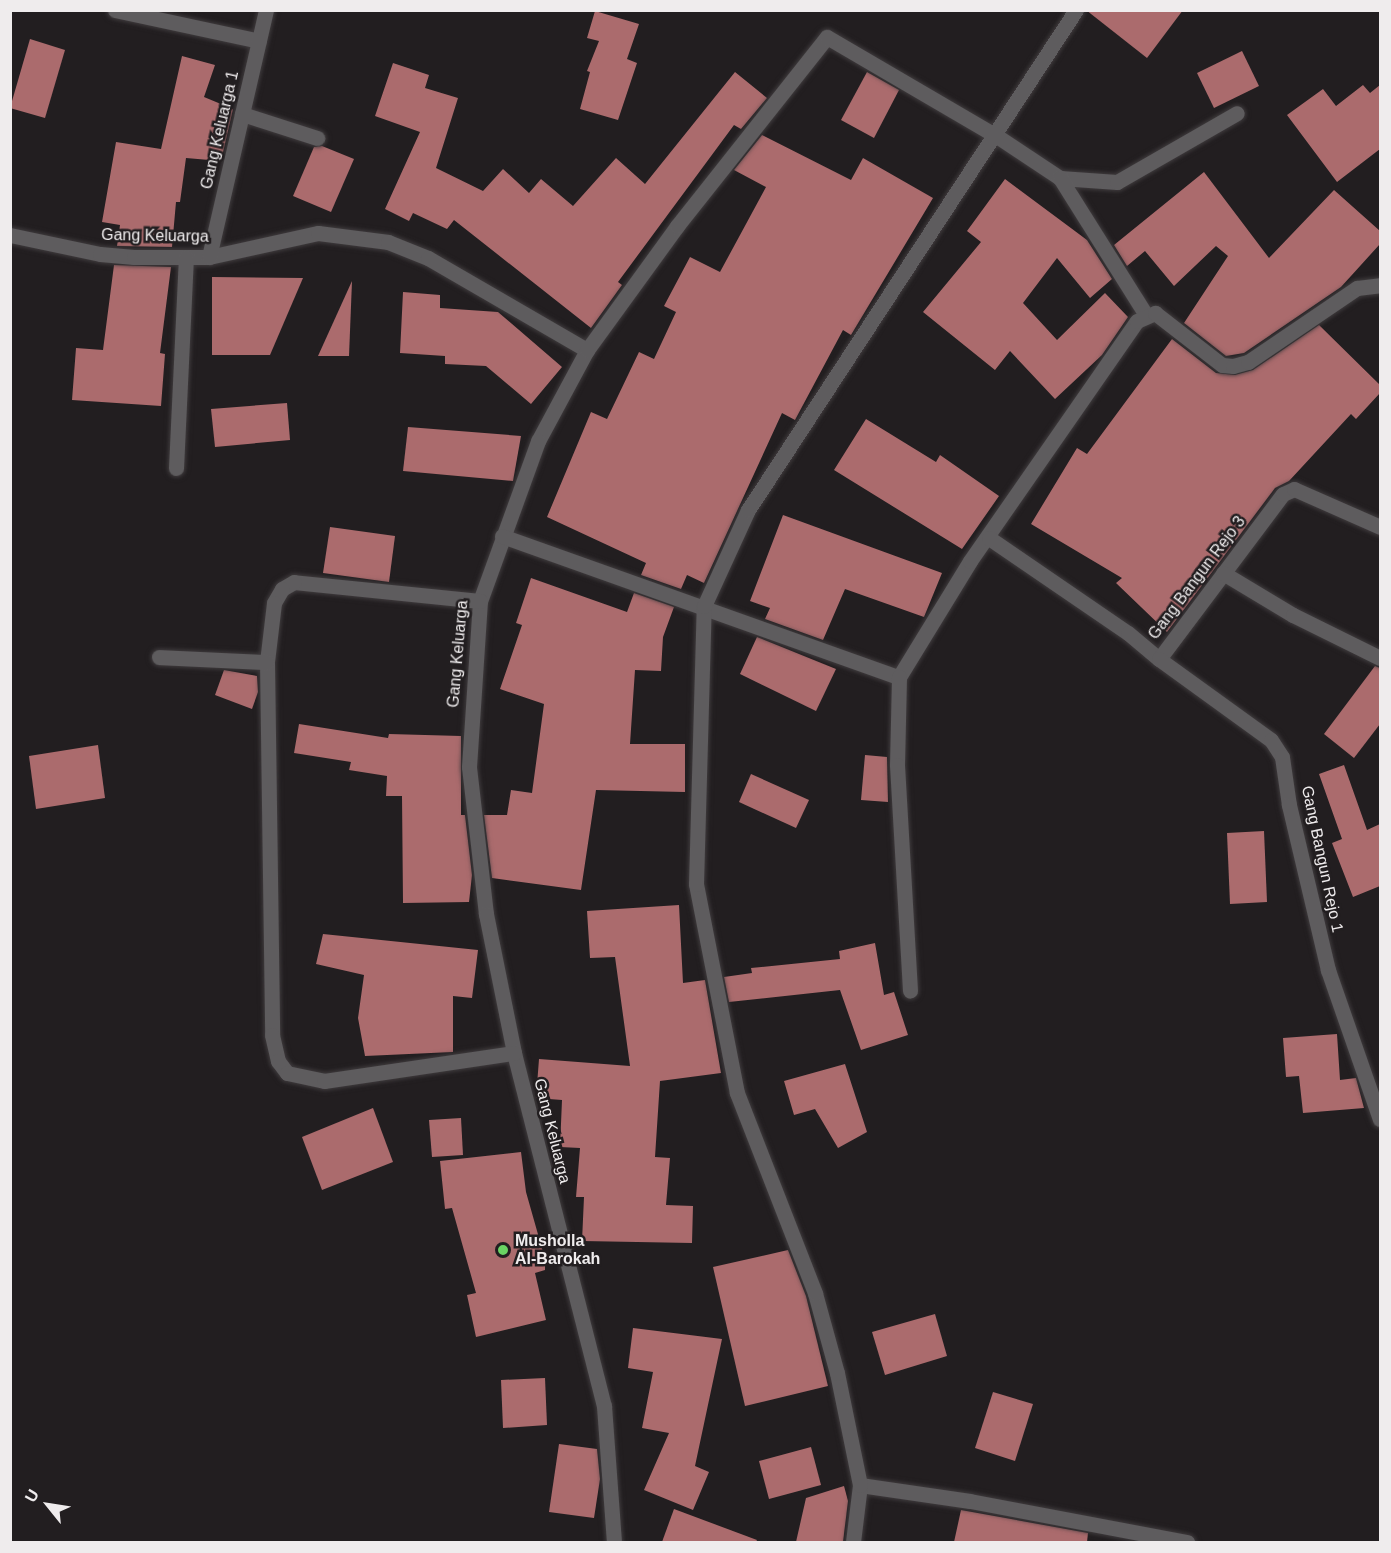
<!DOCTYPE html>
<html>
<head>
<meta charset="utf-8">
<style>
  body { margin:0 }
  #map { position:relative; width:1391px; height:1553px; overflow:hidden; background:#221e20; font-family:Arial,sans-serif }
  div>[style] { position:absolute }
  .building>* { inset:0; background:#ab6b6d }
  .roads { filter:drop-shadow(0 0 2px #3f3b3d) drop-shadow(0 0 2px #3f3b3d) }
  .minor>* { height:15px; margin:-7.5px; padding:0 7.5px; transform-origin:7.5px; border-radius:7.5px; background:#5e5c5e }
  .dots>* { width:16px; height:16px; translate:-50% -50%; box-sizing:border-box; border:3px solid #221e20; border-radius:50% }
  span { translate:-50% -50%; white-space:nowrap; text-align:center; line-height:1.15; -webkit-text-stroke:5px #221e20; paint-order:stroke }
  .street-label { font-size:16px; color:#efeced }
  .poi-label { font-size:16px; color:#efeced; font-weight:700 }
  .left { translate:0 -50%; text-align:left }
  .frame { position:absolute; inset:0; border:12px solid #efeced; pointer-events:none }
  .north { position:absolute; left:18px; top:1475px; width:60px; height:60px; -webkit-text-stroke:4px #221e20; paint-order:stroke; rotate:300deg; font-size:16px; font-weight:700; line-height:24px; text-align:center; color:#efeced }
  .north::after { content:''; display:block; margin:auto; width:21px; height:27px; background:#efeced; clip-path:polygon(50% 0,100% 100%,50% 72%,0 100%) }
</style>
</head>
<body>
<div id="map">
  <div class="building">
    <div style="clip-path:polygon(1086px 10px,1183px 10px,1147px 58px)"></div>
    <div style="clip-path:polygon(595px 11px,639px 24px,627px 59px,637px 63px,618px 120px,580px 109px,590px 72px,587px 71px,599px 41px,587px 38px)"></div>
    <div style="clip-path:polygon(30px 39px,65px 50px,45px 118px,10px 108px)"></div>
    <div style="clip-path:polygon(1242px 51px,1259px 86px,1214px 108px,1197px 73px)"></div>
    <div style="clip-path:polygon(182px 56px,215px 65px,204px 97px,233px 109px,221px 161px,186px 158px,180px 202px,176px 202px,172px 247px,117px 246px,120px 225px,102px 222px,116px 142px,161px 149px)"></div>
    <div style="clip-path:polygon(393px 63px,429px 75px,425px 88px,458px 98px,436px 168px,483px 191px,503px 169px,529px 193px,541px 179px,573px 206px,616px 158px,645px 184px,735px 72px,767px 98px,741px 129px,734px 125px,618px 282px,622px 285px,591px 328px,454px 220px,447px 229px,413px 213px,409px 221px,385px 209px,420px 132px,375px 116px)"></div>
    <div style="clip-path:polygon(867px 72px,899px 90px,874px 138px,841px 120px)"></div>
    <div style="clip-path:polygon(1363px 85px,1370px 93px,1380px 85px,1380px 149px,1337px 182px,1287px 115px,1323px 89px,1336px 106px)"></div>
    <div style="clip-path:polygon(762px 135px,851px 180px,863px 158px,933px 198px,851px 335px,843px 330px,795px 420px,782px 413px,704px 583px,687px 575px,681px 589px,641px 575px,646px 563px,547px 517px,591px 412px,607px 419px,639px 352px,654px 359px,676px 312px,664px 306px,690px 257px,720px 272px,766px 187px,734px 170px)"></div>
    <div style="clip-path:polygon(322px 146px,354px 159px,331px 212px,293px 196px,314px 147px)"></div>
    <div style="clip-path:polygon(1204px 172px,1269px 258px,1334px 190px,1380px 231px,1380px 244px,1341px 287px,1244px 353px,1226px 356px,1184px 323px,1228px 256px,1216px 246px,1174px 286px,1145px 251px,1127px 266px,1114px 245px)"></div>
    <div style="clip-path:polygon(1005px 179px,1087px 240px,1112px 279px,1090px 298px,1057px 258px,1023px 303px,1057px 340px,1105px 293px,1128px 317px,1102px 355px,1055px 399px,1010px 351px,995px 370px,923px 312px,981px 242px,967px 231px)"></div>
    <div style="clip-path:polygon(114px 265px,171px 267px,160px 353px,165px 354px,161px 406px,72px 400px,76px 348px,103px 350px)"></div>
    <div style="clip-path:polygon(212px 277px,303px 278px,270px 355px,212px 355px)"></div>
    <div style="clip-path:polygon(352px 281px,349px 356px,318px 356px)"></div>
    <div style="clip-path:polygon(403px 292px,440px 295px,440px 308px,498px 312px,562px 367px,531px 404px,486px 366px,445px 364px,445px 356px,400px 353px)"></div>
    <div style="clip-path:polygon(1319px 325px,1380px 385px,1380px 393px,1356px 419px,1351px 414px,1289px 481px,1275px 488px,1167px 632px,1116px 583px,1122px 578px,1031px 524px,1077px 448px,1087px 454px,1172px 339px,1216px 373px,1235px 375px,1253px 370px)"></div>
    <div style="clip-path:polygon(287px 403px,290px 440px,215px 447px,211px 409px)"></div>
    <div style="clip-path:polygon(866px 419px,936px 462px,940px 455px,999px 496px,962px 549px,834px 470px)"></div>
    <div style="clip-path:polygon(408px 427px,521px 436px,513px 481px,403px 471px)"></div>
    <div style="clip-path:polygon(783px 515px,942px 573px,924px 617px,845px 589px,823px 640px,765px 619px,770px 608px,750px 601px)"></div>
    <div style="clip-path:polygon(330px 527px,395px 536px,389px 582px,323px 573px)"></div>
    <div style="clip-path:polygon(531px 578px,627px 612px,634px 593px,674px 607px,663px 637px,661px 671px,635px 670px,630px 744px,685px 744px,685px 792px,596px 790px,581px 890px,492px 878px,484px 815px,507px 815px,511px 790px,532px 793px,544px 704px,500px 689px,522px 625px,516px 623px)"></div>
    <div style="clip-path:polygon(757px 637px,836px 669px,816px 711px,740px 674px)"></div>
    <div style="clip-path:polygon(1375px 666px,1380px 668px,1380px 724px,1354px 758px,1324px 734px)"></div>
    <div style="clip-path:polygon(224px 670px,257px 676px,258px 692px,252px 709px,215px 695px)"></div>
    <div style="clip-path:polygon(299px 724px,388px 738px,389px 734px,461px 736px,461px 815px,465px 815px,472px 875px,469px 902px,403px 903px,402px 796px,386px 796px,387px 776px,349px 770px,351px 762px,294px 753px)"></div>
    <div style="clip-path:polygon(98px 745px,105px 798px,36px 809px,29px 756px)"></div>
    <div style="clip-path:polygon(865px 755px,887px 757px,888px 802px,861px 800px)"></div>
    <div style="clip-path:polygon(1344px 765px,1367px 830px,1380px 824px,1380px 886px,1353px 897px,1332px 843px,1342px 839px,1319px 774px)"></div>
    <div style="clip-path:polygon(751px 774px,809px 800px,796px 828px,739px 802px)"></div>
    <div style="clip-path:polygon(1264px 831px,1267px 902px,1230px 904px,1227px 833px)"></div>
    <div style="clip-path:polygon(679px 905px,683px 983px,705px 980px,721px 1073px,660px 1081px,655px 1157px,670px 1158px,666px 1205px,693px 1206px,692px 1243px,582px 1241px,584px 1197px,576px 1197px,580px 1148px,560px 1147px,562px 1100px,536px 1098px,539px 1059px,630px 1066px,615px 957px,590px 958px,587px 911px)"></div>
    <div style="clip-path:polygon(323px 934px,478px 950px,472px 998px,453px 996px,453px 1052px,365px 1056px,358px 1018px,364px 975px,316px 964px)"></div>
    <div style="clip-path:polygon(875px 943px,884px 995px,894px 992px,908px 1035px,861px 1050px,840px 990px,729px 1002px,724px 977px,752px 973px,751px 968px,840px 959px,839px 951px)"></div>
    <div style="clip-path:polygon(1337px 1034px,1340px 1080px,1356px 1078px,1364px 1108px,1303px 1113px,1299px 1076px,1286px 1077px,1283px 1038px)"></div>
    <div style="clip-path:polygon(845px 1064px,867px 1132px,838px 1148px,815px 1109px,794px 1115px,784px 1081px)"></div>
    <div style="clip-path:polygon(373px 1108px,393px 1162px,322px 1190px,302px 1137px)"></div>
    <div style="clip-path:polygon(461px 1118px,463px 1155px,432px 1157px,429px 1120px)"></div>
    <div style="clip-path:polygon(521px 1152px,526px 1192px,545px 1259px,545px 1270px,535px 1273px,546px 1320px,476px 1337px,467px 1295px,476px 1293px,452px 1208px,445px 1209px,440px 1161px)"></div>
    <div style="clip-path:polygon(788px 1250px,806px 1296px,828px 1386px,745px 1406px,713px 1267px)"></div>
    <div style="clip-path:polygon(935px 1314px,947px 1356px,885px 1375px,872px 1332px)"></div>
    <div style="clip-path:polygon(633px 1328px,722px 1339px,695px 1466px,709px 1472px,693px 1510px,644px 1490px,669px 1433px,642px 1428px,653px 1372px,628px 1368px)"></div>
    <div style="clip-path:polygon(545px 1378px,547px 1425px,503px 1428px,501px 1380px)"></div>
    <div style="clip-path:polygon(993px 1392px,1033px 1404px,1015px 1461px,975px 1448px)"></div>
    <div style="clip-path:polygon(559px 1444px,597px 1449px,600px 1479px,594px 1518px,549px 1512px)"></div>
    <div style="clip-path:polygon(811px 1447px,821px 1485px,769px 1499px,759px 1461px)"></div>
    <div style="clip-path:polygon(844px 1486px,848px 1501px,843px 1542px,796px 1542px,806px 1498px)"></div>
    <div style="clip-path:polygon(674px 1509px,757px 1540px,756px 1542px,662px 1542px)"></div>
    <div style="clip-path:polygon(961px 1510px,1088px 1533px,1087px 1542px,954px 1542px)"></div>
  </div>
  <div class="roads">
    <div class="minor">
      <div style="left:115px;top:10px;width:147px;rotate:12.1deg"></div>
      <div style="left:242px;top:114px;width:79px;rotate:17.7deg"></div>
      <div style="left:1060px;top:178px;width:57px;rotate:4deg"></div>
      <div style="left:1117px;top:182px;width:138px;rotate:-29.9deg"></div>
      <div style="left:10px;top:235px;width:92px;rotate:11.9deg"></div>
      <div style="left:100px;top:254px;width:34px;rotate:5deg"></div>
      <div style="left:134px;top:257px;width:75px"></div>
      <div style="left:209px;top:257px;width:112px;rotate:-12.4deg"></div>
      <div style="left:318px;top:233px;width:71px;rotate:7.3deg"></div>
      <div style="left:388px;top:242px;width:43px;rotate:21.8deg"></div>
      <div style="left:428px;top:258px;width:184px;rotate:30.1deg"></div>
      <div style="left:587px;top:350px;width:103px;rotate:118.3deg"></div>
      <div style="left:538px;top:441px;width:170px;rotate:109.9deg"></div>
      <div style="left:480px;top:601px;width:166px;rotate:93.8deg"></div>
      <div style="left:469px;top:767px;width:148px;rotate:83.4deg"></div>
      <div style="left:486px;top:914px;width:142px;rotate:78.6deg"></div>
      <div style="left:514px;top:1053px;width:364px;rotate:75.7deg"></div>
      <div style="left:604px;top:1406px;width:136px;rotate:85.8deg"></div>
      <div style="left:209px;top:257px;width:253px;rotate:-77deg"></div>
      <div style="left:587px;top:350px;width:153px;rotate:-54deg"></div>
      <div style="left:677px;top:226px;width:241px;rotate:-51.6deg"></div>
      <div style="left:827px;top:37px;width:194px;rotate:30.3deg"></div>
      <div style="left:995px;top:135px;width:78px;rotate:33.5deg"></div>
      <div style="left:1060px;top:178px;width:162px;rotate:57.9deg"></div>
      <div style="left:176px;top:468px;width:211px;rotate:-87.3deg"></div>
      <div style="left:502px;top:536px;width:421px;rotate:19.6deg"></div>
      <div style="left:899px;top:677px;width:136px;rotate:-58.5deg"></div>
      <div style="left:970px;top:561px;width:292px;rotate:-55.2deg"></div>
      <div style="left:1137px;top:321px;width:20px;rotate:-24deg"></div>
      <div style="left:1155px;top:313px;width:85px;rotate:37.8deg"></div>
      <div style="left:1222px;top:365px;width:11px;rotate:5deg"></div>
      <div style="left:1233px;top:366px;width:16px;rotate:-15deg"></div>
      <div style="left:1248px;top:362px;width:132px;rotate:-34.2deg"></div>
      <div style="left:1357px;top:288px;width:23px;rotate:-7deg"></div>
      <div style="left:989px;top:538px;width:168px;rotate:34.4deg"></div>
      <div style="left:1128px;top:633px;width:40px;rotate:40deg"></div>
      <div style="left:1159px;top:659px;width:206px;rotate:-53.1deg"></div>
      <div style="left:1283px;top:494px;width:12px;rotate:-24deg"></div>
      <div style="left:1294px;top:489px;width:94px;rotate:23.8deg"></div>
      <div style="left:1223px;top:573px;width:82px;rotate:31deg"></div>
      <div style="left:1293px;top:615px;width:97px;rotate:26.3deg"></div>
      <div style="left:480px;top:601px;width:187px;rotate:-174.2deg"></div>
      <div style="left:294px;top:582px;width:14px;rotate:150deg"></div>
      <div style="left:282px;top:589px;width:16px;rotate:120deg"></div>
      <div style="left:274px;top:603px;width:59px;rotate:96.8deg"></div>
      <div style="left:267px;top:662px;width:373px;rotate:89.2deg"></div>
      <div style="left:272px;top:1035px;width:27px;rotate:77deg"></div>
      <div style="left:278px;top:1061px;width:15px;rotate:53deg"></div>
      <div style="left:287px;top:1073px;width:38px;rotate:12deg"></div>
      <div style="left:324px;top:1081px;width:192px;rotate:-8.4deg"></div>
      <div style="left:159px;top:657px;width:108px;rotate:2.7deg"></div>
      <div style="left:1159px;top:659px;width:138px;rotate:35.9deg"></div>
      <div style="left:1271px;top:740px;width:20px;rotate:57deg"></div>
      <div style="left:1282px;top:757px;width:49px;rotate:81.7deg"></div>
      <div style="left:1289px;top:805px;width:170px;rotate:76.7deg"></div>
      <div style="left:1328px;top:970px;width:158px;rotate:70.8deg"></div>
      <div style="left:899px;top:677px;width:88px;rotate:91.3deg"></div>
      <div style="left:897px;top:765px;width:226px;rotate:86.7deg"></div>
      <div style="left:860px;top:1485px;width:111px;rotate:8.3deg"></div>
      <div style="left:970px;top:1501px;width:221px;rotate:10.7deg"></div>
      <div style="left:853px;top:1542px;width:57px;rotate:-83deg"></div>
      <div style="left:860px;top:1485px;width:114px;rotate:-101.6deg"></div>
      <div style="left:837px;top:1373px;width:83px;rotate:-105.4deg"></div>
      <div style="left:815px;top:1293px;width:215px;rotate:-111.3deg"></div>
      <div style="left:737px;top:1093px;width:213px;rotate:-101.1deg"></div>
      <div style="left:696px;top:884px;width:278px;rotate:-88.4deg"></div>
      <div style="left:704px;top:606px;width:106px;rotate:-65.4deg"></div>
      <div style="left:748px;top:510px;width:598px;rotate:-56.74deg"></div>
    </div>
  </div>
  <div class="dots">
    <div style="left:503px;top:1250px;background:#6ad363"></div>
  </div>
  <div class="street-label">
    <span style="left:220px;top:130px;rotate:-77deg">Gang Keluarga 1</span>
    <span style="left:155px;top:236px;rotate:1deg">Gang Keluarga</span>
    <span style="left:1197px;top:578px;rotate:-53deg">Gang Bangun Rejo 3</span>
    <span style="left:458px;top:654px;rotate:-85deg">Gang Keluarga</span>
    <span style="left:1322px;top:859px;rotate:78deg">Gang Bangun Rejo 1</span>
    <span style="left:552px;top:1131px;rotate:76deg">Gang Keluarga</span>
  </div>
  <div class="poi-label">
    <span class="left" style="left:515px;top:1250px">Musholla<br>Al-Barokah</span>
  </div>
  <div class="frame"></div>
  <div class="north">U</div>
</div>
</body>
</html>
